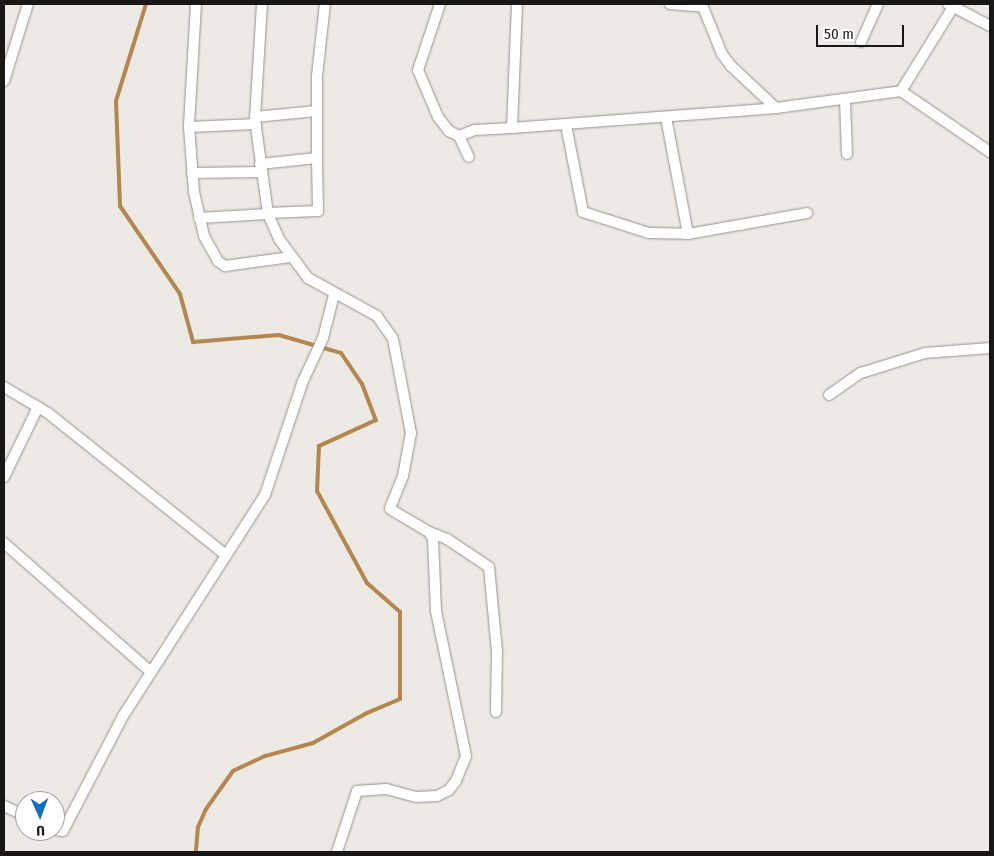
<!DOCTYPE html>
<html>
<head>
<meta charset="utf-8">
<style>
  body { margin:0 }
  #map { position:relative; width:994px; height:856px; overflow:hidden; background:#ede9e4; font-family:"Fira Sans Condensed",sans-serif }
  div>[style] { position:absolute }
  .stream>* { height:4px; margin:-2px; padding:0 2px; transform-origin:2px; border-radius:2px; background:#b48650 }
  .roads { filter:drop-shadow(0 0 1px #96928d) drop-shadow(0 0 1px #96928d) }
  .street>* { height:10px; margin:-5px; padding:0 5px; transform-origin:5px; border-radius:5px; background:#fff }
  span { translate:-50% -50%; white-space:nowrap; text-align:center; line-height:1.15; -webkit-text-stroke:5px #fff; paint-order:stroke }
  .frame { position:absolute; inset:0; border:5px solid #181715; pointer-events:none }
  .north { position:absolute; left:15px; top:791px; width:50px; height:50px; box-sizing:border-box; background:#fff; border:1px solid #a3a2a1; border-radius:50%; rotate:178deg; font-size:14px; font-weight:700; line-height:20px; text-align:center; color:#181715 }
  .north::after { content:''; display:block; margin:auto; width:18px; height:22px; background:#106fbc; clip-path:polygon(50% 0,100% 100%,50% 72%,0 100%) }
  .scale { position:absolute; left:816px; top:25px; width:88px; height:22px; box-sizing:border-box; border:2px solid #181715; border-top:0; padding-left:6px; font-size:15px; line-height:18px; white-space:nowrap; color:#181715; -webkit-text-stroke:4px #fff; paint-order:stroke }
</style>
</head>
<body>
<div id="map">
  <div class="stream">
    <div style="left:146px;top:4px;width:102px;rotate:107.2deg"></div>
    <div style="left:116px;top:101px;width:105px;rotate:87.8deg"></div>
    <div style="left:120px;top:206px;width:107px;rotate:55.7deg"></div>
    <div style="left:180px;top:294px;width:50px;rotate:74.8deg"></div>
    <div style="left:193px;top:342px;width:86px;rotate:-4.7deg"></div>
    <div style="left:279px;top:335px;width:65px;rotate:16.2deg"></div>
    <div style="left:341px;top:353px;width:37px;rotate:56deg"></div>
    <div style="left:362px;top:384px;width:39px;rotate:69deg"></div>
    <div style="left:376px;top:420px;width:63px;rotate:155.5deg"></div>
    <div style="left:319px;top:446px;width:45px;rotate:92.5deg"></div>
    <div style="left:317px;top:491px;width:105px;rotate:61.5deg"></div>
    <div style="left:367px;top:583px;width:44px;rotate:41.3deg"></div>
    <div style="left:400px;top:612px;width:87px;rotate:90deg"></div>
    <div style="left:400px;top:699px;width:38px;rotate:157deg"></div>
    <div style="left:365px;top:714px;width:60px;rotate:150.9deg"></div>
    <div style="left:313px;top:743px;width:50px;rotate:164.8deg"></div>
    <div style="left:265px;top:756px;width:35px;rotate:155deg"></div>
    <div style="left:233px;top:771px;width:47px;rotate:125.4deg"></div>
    <div style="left:206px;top:809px;width:20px;rotate:114deg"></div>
    <div style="left:198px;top:827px;width:25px;rotate:95deg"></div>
  </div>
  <div class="roads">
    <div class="street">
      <div style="left:196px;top:4px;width:123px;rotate:93.3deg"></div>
      <div style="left:189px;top:127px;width:65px;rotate:85.6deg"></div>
      <div style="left:194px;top:192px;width:45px;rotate:77.2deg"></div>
      <div style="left:204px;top:236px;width:29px;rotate:61deg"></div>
      <div style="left:218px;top:261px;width:9px;rotate:36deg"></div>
      <div style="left:225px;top:266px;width:66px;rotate:-7.9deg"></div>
      <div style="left:262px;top:4px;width:116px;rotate:93.5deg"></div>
      <div style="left:255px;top:120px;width:95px;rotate:82.1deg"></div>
      <div style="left:268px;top:214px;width:27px;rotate:66deg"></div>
      <div style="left:279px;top:239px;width:49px;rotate:53.4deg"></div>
      <div style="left:308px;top:278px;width:79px;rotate:28.8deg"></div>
      <div style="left:377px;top:316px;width:28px;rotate:55deg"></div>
      <div style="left:393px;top:339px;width:96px;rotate:79.2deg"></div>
      <div style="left:411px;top:433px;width:44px;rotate:100.5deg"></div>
      <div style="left:403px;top:476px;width:35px;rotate:112deg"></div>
      <div style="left:390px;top:509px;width:45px;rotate:30.5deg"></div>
      <div style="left:429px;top:532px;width:8px;rotate:60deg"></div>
      <div style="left:433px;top:539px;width:72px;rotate:87.6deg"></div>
      <div style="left:436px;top:611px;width:148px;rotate:78.3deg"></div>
      <div style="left:466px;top:756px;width:27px;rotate:112deg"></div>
      <div style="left:456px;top:781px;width:11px;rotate:128deg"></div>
      <div style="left:449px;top:790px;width:13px;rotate:153deg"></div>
      <div style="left:437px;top:796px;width:21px;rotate:177deg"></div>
      <div style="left:416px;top:797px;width:31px;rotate:-165deg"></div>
      <div style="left:386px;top:789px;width:29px;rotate:176deg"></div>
      <div style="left:357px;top:791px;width:64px;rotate:108.2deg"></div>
      <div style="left:440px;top:4px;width:70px;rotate:108.4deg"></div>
      <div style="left:418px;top:70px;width:51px;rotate:66.9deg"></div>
      <div style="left:438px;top:117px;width:18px;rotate:52deg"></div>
      <div style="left:449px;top:131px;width:11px;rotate:27deg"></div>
      <div style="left:459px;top:136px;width:17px;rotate:-21deg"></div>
      <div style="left:475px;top:130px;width:37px;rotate:-3deg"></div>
      <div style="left:517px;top:4px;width:124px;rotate:92.3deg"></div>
      <div style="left:512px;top:128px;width:265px;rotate:-4.3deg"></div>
      <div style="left:670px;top:4px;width:33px;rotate:5deg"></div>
      <div style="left:703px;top:7px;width:51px;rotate:68deg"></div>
      <div style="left:722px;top:54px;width:15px;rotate:53deg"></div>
      <div style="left:731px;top:66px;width:62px;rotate:43deg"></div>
      <div style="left:776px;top:108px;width:126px;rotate:-7.7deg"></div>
      <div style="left:901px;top:91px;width:108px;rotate:34.4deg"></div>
      <div style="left:948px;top:4px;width:47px;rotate:27.6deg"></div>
      <div style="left:861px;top:42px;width:42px;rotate:-65.9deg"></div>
      <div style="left:4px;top:81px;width:81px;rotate:-72.7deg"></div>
      <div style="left:901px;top:91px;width:102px;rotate:-58.2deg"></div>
      <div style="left:845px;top:100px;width:54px;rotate:87.9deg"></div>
      <div style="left:255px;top:117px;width:62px;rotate:-5.5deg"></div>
      <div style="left:566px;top:125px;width:89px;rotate:78.9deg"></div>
      <div style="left:583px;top:212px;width:69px;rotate:17.7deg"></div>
      <div style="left:649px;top:233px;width:39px;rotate:1deg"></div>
      <div style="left:688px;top:234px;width:118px;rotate:-100.7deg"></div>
      <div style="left:189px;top:127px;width:67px;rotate:-2.6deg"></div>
      <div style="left:459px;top:136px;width:23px;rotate:65deg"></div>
      <div style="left:260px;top:164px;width:57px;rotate:-6deg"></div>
      <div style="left:317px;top:158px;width:82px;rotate:-90deg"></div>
      <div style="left:317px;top:76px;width:72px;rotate:-83.7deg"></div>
      <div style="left:192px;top:173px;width:69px;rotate:-0.8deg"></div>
      <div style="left:267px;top:213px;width:51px;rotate:-2.2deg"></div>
      <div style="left:318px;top:211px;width:53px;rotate:-91.1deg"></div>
      <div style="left:199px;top:218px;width:69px;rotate:-3.3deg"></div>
      <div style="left:688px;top:234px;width:121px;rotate:-10deg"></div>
      <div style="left:4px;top:387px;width:51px;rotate:30.6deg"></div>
      <div style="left:48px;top:413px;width:228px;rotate:38.6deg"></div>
      <div style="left:829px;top:395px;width:39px;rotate:-35deg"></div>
      <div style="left:861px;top:373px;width:67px;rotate:-17.4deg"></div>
      <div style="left:925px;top:353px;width:65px;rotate:-4.4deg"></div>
      <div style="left:4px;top:477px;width:78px;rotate:-64.1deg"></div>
      <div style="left:429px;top:532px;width:19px;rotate:21deg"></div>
      <div style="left:447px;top:539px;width:50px;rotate:33.7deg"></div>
      <div style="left:489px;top:567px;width:85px;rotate:84.6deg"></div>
      <div style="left:497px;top:652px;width:60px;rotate:91deg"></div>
      <div style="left:4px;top:543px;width:196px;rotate:41.3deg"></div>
      <div style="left:4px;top:806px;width:23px;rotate:25deg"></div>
      <div style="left:55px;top:830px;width:8px;rotate:7deg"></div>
      <div style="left:63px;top:831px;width:130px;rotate:-62.4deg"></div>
      <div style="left:123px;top:716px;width:263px;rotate:-57.3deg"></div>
      <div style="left:265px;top:495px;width:120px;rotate:-71.6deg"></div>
      <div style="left:303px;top:381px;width:47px;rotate:-65.1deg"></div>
      <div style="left:323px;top:338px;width:44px;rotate:-75.7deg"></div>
    </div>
  </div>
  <div class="frame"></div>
  <div class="north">U</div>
  <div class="scale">50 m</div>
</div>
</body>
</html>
